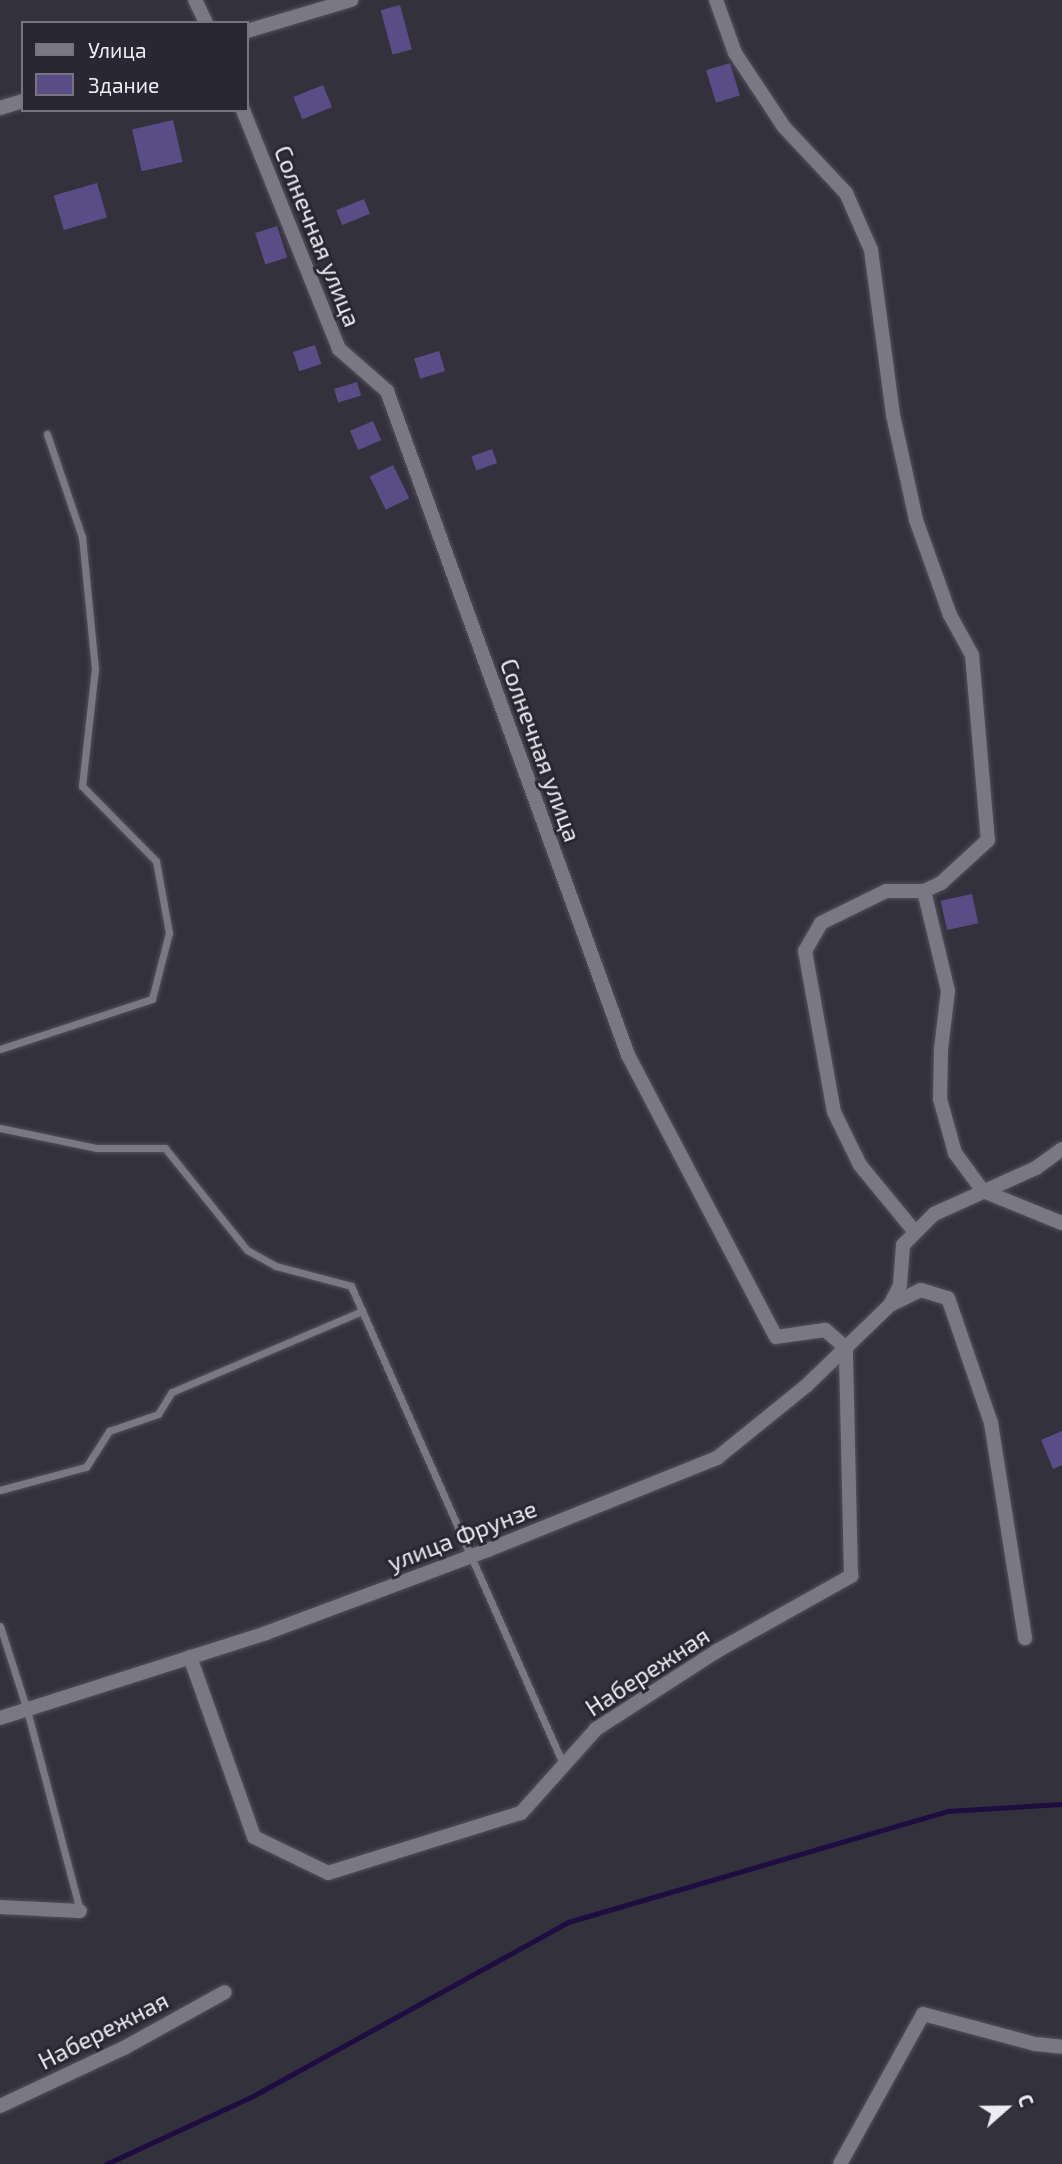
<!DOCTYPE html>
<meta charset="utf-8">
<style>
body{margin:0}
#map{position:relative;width:1062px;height:2164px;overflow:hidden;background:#33313c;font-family:"Exo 2",sans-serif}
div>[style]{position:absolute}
.stream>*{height:5px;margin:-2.5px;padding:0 2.5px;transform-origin:2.5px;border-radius:2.5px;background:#1f0d42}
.building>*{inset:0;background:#5a4d87;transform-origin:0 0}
.roads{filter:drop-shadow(0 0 2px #525059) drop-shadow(0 0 2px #525059)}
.lane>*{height:7px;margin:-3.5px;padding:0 3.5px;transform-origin:3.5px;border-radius:3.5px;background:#7a7885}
.street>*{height:14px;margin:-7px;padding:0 7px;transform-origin:7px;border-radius:7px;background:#7a7885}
span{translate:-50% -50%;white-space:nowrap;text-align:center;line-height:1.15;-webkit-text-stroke:6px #292832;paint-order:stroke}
.street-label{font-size:24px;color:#edecf3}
.legend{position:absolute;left:21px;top:21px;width:228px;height:91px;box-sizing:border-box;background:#292832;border:2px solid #77767f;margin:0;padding:9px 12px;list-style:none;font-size:21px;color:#edecf3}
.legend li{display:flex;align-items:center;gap:14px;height:35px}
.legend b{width:35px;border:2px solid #77767f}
.north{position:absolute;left:971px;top:2073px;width:70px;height:70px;-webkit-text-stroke:5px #292832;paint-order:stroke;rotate:69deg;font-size:19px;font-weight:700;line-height:28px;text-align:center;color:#edecf3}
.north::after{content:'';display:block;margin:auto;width:24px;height:32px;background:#edecf3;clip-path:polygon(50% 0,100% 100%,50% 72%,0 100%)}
</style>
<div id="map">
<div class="stream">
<i style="left:106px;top:2164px;width:162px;rotate:-24.8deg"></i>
<i style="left:253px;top:2096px;width:360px;rotate:-28.9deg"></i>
<i style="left:568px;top:1922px;width:395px;rotate:-16.3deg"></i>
<i style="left:947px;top:1811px;width:115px;rotate:-3.5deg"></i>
</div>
<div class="building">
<i style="left:400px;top:5px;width:46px;height:20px;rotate:75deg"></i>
<i style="left:730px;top:63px;width:34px;height:25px;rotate:73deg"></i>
<i style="left:323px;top:85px;width:24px;height:32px;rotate:68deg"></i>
<i style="left:173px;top:120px;width:43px;height:42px;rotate:77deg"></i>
<i style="left:97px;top:183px;width:36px;height:45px;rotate:74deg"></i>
<i style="left:364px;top:199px;width:16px;height:30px;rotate:68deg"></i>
<i style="left:277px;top:226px;width:33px;height:23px;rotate:72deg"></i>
<i style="left:315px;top:345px;width:20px;height:23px;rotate:72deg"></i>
<i style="left:439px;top:351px;width:21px;height:26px;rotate:73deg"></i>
<i style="left:357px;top:382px;width:14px;height:24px;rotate:73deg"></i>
<i style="left:373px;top:421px;width:21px;height:25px;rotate:67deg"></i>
<i style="left:492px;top:449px;width:15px;height:22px;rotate:70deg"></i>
<i style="left:393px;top:465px;width:37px;height:26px;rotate:64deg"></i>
<i style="left:972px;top:894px;width:30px;height:32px;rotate:78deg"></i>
<i style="clip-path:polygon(1062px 1431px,1062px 1465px,1053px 1469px,1041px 1440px)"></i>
</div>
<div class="roads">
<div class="lane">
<i style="left:0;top:1049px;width:160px;rotate:-18.2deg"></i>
<i style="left:152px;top:999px;width:68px;rotate:-75.6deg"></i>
<i style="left:169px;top:933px;width:73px;rotate:-100.2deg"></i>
<i style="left:156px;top:861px;width:105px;rotate:-134.6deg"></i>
<i style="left:82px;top:786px;width:118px;rotate:-83.7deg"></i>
<i style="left:95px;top:669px;width:133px;rotate:-95.6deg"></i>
<i style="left:82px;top:537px;width:109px;rotate:-108.8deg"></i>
<i style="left:0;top:1128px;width:99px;rotate:11.7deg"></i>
<i style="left:97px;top:1148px;width:68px"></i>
<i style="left:165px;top:1148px;width:131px;rotate:51.2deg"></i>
<i style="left:247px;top:1250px;width:33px;rotate:29deg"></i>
<i style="left:276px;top:1266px;width:78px;rotate:14.9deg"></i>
<i style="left:351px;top:1286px;width:525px;rotate:66.07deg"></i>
<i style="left:0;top:1490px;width:89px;rotate:-15deg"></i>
<i style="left:86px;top:1467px;width:43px;rotate:-57.4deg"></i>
<i style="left:109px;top:1431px;width:52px;rotate:-19.1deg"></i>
<i style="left:158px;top:1414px;width:26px;rotate:-58deg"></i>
<i style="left:172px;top:1392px;width:207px;rotate:-23.1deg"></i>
<i style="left:0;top:1626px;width:88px;rotate:72.2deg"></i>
<i style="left:27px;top:1710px;width:208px;rotate:75.2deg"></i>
</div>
<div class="street">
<i style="left:195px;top:0;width:25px;rotate:64deg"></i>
<i style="left:716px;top:0;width:56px;rotate:70.3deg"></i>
<i style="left:735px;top:53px;width:89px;rotate:56.5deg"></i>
<i style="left:784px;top:127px;width:91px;rotate:46.8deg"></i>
<i style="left:846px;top:193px;width:62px;rotate:66.3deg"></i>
<i style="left:871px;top:250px;width:166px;rotate:82.4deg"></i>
<i style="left:893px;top:415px;width:107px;rotate:77.6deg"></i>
<i style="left:916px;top:520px;width:101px;rotate:70.3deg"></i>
<i style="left:950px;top:615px;width:46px;rotate:61.2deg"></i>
<i style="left:972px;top:655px;width:186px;rotate:85.1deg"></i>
<i style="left:988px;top:840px;width:64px;rotate:137.5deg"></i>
<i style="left:941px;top:883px;width:19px;rotate:155deg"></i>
<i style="left:247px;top:31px;width:109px;rotate:-16.6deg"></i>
<i style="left:0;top:108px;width:24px;rotate:-17deg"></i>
<i style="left:915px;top:1232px;width:87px;rotate:-129.4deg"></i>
<i style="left:860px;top:1165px;width:59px;rotate:-116.1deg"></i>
<i style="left:834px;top:1112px;width:164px;rotate:-100.2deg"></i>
<i style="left:805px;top:951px;width:32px;rotate:-60deg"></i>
<i style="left:821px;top:923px;width:72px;rotate:-26.2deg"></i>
<i style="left:886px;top:891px;width:38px"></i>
<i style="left:924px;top:891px;width:103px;rotate:76.5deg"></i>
<i style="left:948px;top:991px;width:58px;rotate:96.9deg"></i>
<i style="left:941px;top:1049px;width:50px;rotate:91.1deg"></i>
<i style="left:940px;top:1099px;width:56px;rotate:74.5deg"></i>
<i style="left:955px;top:1153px;width:47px;rotate:53.6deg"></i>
<i style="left:983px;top:1191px;width:85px;rotate:22.1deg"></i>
<i style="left:890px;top:1305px;width:22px;rotate:-63deg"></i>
<i style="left:900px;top:1285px;width:40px;rotate:-85.7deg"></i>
<i style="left:903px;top:1245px;width:44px;rotate:-45deg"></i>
<i style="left:934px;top:1214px;width:112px;rotate:-24.3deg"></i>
<i style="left:1036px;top:1168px;width:32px;rotate:-36deg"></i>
<i style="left:190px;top:1657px;width:191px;rotate:70.4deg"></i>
<i style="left:254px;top:1837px;width:82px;rotate:25.9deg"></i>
<i style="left:328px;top:1873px;width:202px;rotate:-17.3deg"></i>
<i style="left:521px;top:1813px;width:113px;rotate:-48.2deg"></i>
<i style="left:596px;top:1729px;width:144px;rotate:-32.8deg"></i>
<i style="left:717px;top:1651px;width:154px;rotate:-29.2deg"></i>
<i style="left:851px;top:1576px;width:228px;rotate:-91.3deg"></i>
<i style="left:846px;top:1348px;width:28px;rotate:-139deg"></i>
<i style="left:825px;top:1330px;width:49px;rotate:171.9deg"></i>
<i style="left:776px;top:1337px;width:318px;rotate:-117.7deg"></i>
<i style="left:628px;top:1055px;width:706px;rotate:-109.95deg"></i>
<i style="left:387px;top:391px;width:64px;rotate:-138.8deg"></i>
<i style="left:339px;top:349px;width:258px;rotate:-111.9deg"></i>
<i style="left:0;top:1718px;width:279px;rotate:-17.7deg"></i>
<i style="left:266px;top:1633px;width:237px;rotate:-20.5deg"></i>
<i style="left:488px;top:1550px;width:247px;rotate:-21.9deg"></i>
<i style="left:717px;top:1458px;width:114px;rotate:-39deg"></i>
<i style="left:806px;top:1386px;width:117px;rotate:-44deg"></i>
<i style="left:890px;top:1305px;width:34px;rotate:-26deg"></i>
<i style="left:921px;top:1290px;width:28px;rotate:17deg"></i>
<i style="left:948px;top:1298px;width:132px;rotate:71deg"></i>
<i style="left:991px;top:1423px;width:218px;rotate:81deg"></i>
<i style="left:0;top:1907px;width:80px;rotate:2.9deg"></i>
<i style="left:0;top:2106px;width:137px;rotate:-25.1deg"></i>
<i style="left:124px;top:2048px;width:115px;rotate:-29deg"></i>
<i style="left:840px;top:2164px;width:171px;rotate:-61deg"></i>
<i style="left:923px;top:2014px;width:116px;rotate:15deg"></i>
<i style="left:1035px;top:2044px;width:27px;rotate:6deg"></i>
</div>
</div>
<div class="street-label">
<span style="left:318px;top:236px;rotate:68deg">Солнечная улица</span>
<span style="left:541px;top:750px;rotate:70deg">Солнечная улица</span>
<span style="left:462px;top:1535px;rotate:-21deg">улица Фрунзе</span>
<span style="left:647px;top:1671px;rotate:-33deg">Набережная</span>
<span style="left:103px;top:2030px;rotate:-27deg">Набережная</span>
</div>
<ul class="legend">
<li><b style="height:9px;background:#7a7885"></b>Улица</li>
<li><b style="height:19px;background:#5a4d87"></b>Здание</li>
</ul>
<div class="north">С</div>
</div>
